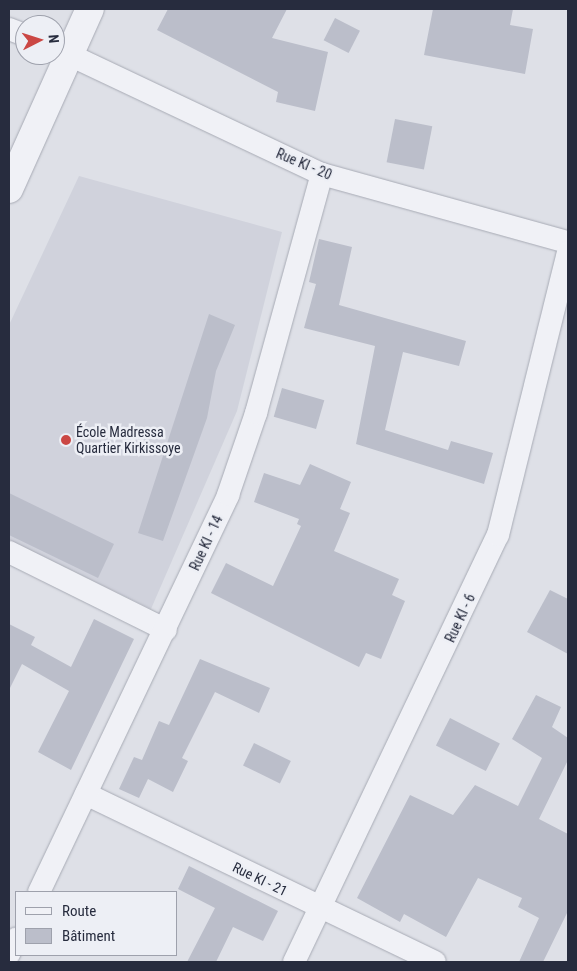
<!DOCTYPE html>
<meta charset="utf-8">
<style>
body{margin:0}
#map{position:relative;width:577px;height:971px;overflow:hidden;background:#dee0e7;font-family:"Roboto Condensed",sans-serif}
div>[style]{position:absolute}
.built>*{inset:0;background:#d0d2dc}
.building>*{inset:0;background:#bbbeca;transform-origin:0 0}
.roads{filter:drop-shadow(0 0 1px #a7aab4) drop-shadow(0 0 1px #a7aab4)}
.minor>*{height:22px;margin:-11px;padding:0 11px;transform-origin:11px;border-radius:11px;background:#f0f1f6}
.tertiary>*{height:28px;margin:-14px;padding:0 14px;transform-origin:14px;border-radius:14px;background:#f0f1f6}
.dots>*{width:14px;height:14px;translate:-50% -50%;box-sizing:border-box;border:2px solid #edeff5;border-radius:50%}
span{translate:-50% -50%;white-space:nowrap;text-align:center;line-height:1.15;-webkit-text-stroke:5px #edeff5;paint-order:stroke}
.street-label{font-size:14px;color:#272c3e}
.poi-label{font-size:14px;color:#272c3e}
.left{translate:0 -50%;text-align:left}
.frame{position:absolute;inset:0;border:10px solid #272c3e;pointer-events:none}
.legend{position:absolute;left:15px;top:891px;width:162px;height:65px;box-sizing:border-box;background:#edeff5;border:1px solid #9ea1ac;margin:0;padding:6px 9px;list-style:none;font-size:15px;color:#272c3e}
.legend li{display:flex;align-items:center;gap:10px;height:25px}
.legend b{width:25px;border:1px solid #9ea1ac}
.north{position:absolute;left:15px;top:15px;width:50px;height:50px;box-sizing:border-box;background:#edeff5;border:1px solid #9ea1ac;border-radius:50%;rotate:85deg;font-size:14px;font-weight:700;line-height:20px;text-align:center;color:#272c3e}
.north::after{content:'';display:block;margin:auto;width:18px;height:22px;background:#cb4744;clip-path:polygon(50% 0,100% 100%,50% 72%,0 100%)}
</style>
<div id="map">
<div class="built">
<i style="clip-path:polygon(79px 176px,282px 232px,237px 411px,151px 609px,9px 540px,9px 325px)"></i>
</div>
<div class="building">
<i style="clip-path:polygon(168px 9px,287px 9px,272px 38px,328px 52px,315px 111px,276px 102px,278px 92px,157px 30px)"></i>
<i style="clip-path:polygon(433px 9px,513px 9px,510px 25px,533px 29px,525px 74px,424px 55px)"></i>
<i style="left:335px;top:18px;width:28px;height:25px;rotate:27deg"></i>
<i style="left:395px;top:119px;width:38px;height:44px;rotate:11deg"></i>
<i style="clip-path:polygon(319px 239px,352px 247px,339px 305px,466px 341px,459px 366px,403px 352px,385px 430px,448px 450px,451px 441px,493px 453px,484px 484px,356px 444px,375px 346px,304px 328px,316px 284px,309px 282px)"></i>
<i style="clip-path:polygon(209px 314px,235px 325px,216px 371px,207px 418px,163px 541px,138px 533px)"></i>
<i style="left:282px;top:388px;width:44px;height:30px;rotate:16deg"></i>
<i style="clip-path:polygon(310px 464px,351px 482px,340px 509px,350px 513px,334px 551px,399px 579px,392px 595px,405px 601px,381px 659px,366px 653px,359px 667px,211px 593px,226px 563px,273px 586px,301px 526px,297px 524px,299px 519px,254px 502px,264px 473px,300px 485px)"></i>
<i style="clip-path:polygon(9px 493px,114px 544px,98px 578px,9px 535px)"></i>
<i style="clip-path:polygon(550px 590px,568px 599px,568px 654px,527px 632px)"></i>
<i style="clip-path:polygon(94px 619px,134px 639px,71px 770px,38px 752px,69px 691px,22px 664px,9px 690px,9px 624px,35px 637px,31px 645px,71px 667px)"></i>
<i style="clip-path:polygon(200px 659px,270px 688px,259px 713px,215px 692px,182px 758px,188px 761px,173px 792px,148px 779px,139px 798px,119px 789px,134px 757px,142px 760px,159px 721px,169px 725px)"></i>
<i style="clip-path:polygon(536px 695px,561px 707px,552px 727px,568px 738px,568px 760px,539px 819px,568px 834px,568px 911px,543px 962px,519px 962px,539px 918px,518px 907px,522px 898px,478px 878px,446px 937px,404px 914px,400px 922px,357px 898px,410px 795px,453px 815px,475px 785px,518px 806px,542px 758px,512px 739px)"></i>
<i style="left:450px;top:718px;width:56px;height:31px;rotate:27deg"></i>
<i style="left:254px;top:743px;width:41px;height:25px;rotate:26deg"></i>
<i style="clip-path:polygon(189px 866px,278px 911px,263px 941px,233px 927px,216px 962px,187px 962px,215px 908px,178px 889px)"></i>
</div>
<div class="roads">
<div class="minor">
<i style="left:9px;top:29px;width:17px;rotate:21deg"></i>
<i style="left:55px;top:48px;width:295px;rotate:25.3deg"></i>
<i style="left:322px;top:174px;width:255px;rotate:15.5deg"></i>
<i style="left:9px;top:552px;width:175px;rotate:26.4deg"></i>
<i style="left:86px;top:794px;width:387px;rotate:25.7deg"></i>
<i style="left:39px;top:892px;width:440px;rotate:-64.5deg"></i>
<i style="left:228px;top:495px;width:87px;rotate:-71.1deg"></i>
<i style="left:256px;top:413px;width:248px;rotate:-74.6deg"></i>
<i style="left:9px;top:954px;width:17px;rotate:-65deg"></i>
<i style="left:294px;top:962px;width:473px;rotate:-64.5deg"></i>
<i style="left:498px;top:535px;width:291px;rotate:-76.1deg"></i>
</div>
<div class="tertiary">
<i style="left:9px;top:189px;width:197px;rotate:-65.8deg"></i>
</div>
</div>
<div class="dots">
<i style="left:66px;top:440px;background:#cb4744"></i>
</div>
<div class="street-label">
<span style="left:304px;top:164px;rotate:23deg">Rue KI - 20</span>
<span style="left:206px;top:543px;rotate:-65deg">Rue KI - 14</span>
<span style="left:460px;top:618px;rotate:-65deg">Rue KI - 6</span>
<span style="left:260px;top:879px;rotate:26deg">Rue KI - 21</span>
</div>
<div class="poi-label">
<span class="left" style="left:76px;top:440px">École Madressa<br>Quartier Kirkissoye</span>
</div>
<div class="frame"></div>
<ul class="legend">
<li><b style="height:6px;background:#f0f1f6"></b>Route</li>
<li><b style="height:14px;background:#bbbeca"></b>Bâtiment</li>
</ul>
<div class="north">N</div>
</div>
